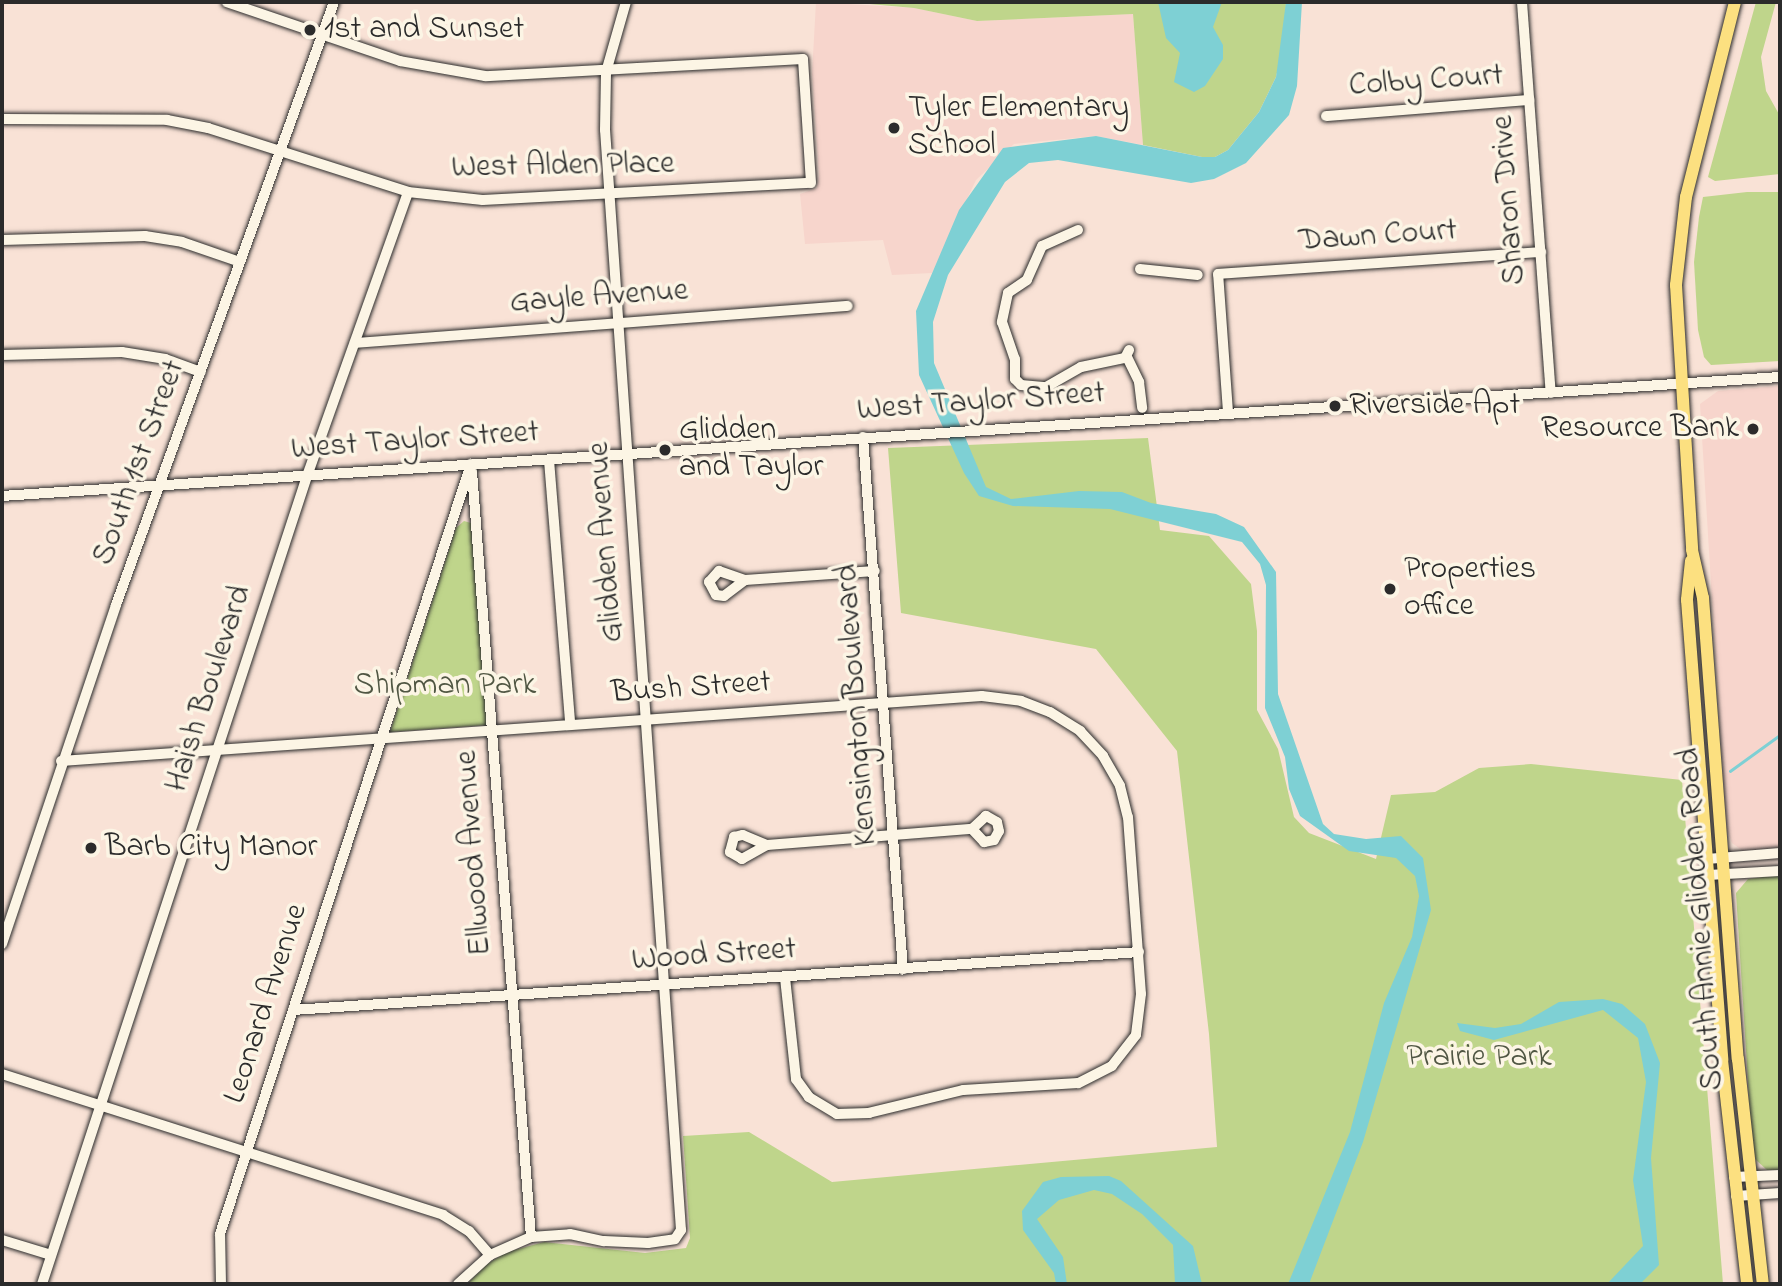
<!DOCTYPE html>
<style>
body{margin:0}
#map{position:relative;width:1782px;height:1286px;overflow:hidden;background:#f9e2d6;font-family:"Indie Flower",sans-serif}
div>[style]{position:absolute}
.built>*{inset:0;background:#f7d5cc}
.green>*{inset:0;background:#bfd58b}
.water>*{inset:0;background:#7ed0d4}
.stream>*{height:2.5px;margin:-1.25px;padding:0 1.25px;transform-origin:1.25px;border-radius:1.25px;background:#7ed0d4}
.roads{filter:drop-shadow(0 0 2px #2b2b2b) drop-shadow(0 0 2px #2b2b2b)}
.minor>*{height:10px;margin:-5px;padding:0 5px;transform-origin:5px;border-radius:5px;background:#fcf5e5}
.major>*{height:12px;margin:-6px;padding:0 6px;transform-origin:6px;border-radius:6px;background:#fce080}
.dots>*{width:19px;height:19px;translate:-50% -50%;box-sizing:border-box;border:4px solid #fcf5e5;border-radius:50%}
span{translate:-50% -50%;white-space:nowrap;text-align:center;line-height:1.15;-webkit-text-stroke:7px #fcf5e5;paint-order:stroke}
.poi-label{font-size:32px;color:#2b2b2b}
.left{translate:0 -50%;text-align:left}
.right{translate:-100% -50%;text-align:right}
.street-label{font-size:32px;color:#2b2b2b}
.park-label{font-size:32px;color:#505643}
.frame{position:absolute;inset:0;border:4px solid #2b2b2b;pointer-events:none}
</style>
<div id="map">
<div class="built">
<i style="clip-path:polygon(816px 2px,914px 8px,977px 21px,1133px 14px,1143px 145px,1096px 136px,1014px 144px,976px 180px,932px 273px,892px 275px,883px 240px,805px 244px,800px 194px,817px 188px,819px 175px,812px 74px)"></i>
<i style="clip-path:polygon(1778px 386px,1780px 849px,1743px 851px,1732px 843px,1726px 828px,1700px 404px,1718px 391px)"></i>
</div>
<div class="green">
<i style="clip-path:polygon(847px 2px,1286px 2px,1285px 37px,1276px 77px,1259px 112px,1228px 150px,1215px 157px,1202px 157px,1143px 145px,1133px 14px,977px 21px,914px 8px)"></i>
<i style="clip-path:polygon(1756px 2px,1776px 2px,1761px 57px,1766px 91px,1780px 116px,1780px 174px,1715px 181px,1708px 177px)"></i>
<i style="clip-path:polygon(1747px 192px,1780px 192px,1780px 361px,1711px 365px,1704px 357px,1698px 330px,1694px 262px,1699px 217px,1703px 197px)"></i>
<i style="clip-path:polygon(1148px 438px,1160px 530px,1209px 536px,1251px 584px,1257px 631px,1257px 710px,1278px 749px,1294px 817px,1309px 833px,1376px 859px,1391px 795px,1435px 792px,1479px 768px,1531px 764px,1682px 780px,1723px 1284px,467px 1284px,487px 1264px,507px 1252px,544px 1242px,645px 1253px,686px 1248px,690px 1238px,683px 1136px,749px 1132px,832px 1182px,1217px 1147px,1209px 1034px,1177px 751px,1096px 649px,901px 613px,888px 448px)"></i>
<i style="clip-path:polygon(464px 521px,471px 523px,487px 725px,390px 732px,456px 528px)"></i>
<i style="clip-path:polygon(1780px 875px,1780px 1170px,1767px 1170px,1756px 1160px,1752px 1145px,1736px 893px,1748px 879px)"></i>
</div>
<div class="water">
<i style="clip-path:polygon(1158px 2px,1222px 2px,1213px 27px,1223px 45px,1223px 59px,1205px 86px,1194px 92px,1174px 82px,1180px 53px,1166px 38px)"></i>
<i style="clip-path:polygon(1286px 2px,1302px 2px,1297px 86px,1289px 115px,1246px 163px,1214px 179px,1191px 183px,1058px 160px,1029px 163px,1005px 182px,948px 275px,933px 322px,934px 363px,986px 487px,1011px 499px,1079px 491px,1122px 492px,1151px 503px,1216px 514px,1244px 527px,1276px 572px,1278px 694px,1323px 824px,1334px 834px,1366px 839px,1401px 836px,1423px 858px,1431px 910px,1363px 1142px,1309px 1284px,1288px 1284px,1350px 1132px,1384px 1003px,1412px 937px,1419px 896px,1415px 876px,1396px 858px,1349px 851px,1300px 816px,1289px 789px,1285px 757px,1265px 708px,1266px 585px,1260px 564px,1242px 542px,1110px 509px,1013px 506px,979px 496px,964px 473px,919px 375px,916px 311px,959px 210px,1003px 148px,1096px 136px,1202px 157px,1215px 157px,1228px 150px,1259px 112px,1276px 77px)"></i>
<i style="clip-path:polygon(1603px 999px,1622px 1004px,1645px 1024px,1660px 1063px,1651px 1158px,1659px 1265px,1640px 1284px,1607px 1284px,1643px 1246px,1633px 1180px,1646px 1082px,1638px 1038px,1603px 1010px,1494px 1040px,1460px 1031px,1457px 1023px,1495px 1028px,1521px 1024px,1559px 1002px)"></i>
<i style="clip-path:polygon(1109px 1176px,1121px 1181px,1193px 1246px,1202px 1284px,1175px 1284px,1173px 1245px,1142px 1214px,1112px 1194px,1094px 1190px,1059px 1200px,1037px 1219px,1063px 1257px,1067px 1284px,1056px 1284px,1054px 1273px,1023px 1230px,1022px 1211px,1043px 1182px,1061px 1177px)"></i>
</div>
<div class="stream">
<i style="left:1730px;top:771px;width:62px;rotate:-35.8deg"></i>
</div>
<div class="roads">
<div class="minor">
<i style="left:1522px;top:2px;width:392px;rotate:85.8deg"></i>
<i style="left:1326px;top:116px;width:204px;rotate:-4.5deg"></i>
<i style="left:2px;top:119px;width:165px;rotate:0.3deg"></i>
<i style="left:167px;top:120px;width:42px;rotate:11deg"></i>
<i style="left:208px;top:128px;width:210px;rotate:17.7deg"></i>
<i style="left:408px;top:192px;width:75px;rotate:6.1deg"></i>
<i style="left:483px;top:200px;width:328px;rotate:-3deg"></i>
<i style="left:811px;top:183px;width:124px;rotate:-93.7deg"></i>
<i style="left:803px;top:59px;width:318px;rotate:176.9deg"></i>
<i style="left:485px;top:76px;width:86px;rotate:-170deg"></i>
<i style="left:400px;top:61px;width:183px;rotate:-161.2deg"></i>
<i style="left:1078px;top:230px;width:39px;rotate:156deg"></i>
<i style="left:1042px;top:246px;width:37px;rotate:114deg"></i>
<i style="left:1027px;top:280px;width:23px;rotate:146deg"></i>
<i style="left:1008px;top:293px;width:30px;rotate:102deg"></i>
<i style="left:1002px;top:322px;width:39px;rotate:71deg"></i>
<i style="left:1015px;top:359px;width:20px;rotate:90deg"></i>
<i style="left:1015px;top:379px;width:8px;rotate:45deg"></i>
<i style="left:1021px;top:385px;width:25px;rotate:5deg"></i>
<i style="left:1046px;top:387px;width:40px;rotate:-29.7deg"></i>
<i style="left:1081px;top:367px;width:45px;rotate:-11.6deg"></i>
<i style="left:1125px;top:358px;width:9px;rotate:-63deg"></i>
<i style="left:2px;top:240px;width:143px;rotate:-1.6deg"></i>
<i style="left:145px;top:236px;width:37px;rotate:9deg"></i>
<i style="left:182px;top:242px;width:61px;rotate:19deg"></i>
<i style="left:1140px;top:269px;width:58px;rotate:5.9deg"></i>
<i style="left:355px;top:343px;width:494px;rotate:-4.3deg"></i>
<i style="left:2px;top:355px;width:120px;rotate:-1.4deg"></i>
<i style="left:122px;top:352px;width:44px;rotate:9.2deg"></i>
<i style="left:165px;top:359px;width:38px;rotate:20deg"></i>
<i style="left:1127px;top:357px;width:28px;rotate:64deg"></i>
<i style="left:1139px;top:382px;width:26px;rotate:83deg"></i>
<i style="left:1228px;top:412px;width:138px;rotate:-94.1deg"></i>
<i style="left:1218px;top:274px;width:324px;rotate:-3.9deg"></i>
<i style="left:863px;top:437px;width:534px;rotate:85.71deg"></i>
<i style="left:549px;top:460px;width:264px;rotate:85.4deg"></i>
<i style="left:472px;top:472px;width:767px;rotate:85.59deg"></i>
<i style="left:2px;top:496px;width:1782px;rotate:-3.83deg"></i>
<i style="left:745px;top:580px;width:26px;rotate:143deg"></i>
<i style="left:724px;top:596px;width:8px;rotate:-173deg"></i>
<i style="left:716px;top:595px;width:15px;rotate:-118deg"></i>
<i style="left:709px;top:582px;width:15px;rotate:-48deg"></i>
<i style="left:719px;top:571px;width:28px;rotate:19deg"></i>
<i style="left:745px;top:580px;width:130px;rotate:-4deg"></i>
<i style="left:61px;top:761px;width:923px;rotate:-4.04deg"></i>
<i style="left:982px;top:696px;width:39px;rotate:7deg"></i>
<i style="left:1021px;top:701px;width:31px;rotate:21deg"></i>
<i style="left:1050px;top:712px;width:36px;rotate:32deg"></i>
<i style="left:1080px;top:731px;width:34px;rotate:47deg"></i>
<i style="left:1103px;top:756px;width:34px;rotate:60deg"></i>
<i style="left:1120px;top:786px;width:32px;rotate:76deg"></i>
<i style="left:1128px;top:817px;width:177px;rotate:85.8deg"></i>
<i style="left:1141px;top:994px;width:41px;rotate:97deg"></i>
<i style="left:1136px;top:1035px;width:39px;rotate:128deg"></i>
<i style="left:1112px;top:1066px;width:38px;rotate:153deg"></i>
<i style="left:1078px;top:1083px;width:115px;rotate:176.5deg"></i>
<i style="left:963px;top:1090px;width:97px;rotate:166.3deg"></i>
<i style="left:869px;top:1113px;width:32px;rotate:178deg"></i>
<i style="left:837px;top:1114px;width:33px;rotate:-149deg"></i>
<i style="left:809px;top:1097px;width:22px;rotate:-126deg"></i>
<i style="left:796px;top:1079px;width:102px;rotate:-96.2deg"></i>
<i style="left:767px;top:845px;width:29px;rotate:151deg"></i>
<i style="left:742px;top:859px;width:14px;rotate:-150deg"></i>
<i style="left:730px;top:852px;width:16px;rotate:-75deg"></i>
<i style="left:734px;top:837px;width:9px;rotate:-13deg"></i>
<i style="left:743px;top:835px;width:26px;rotate:23deg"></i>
<i style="left:767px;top:845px;width:206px;rotate:-4.5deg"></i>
<i style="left:972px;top:829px;width:18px;rotate:47deg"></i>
<i style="left:984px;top:842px;width:10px;rotate:-11deg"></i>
<i style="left:994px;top:840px;width:10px;rotate:-61deg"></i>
<i style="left:999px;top:831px;width:9px;rotate:-103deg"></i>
<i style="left:997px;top:822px;width:13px;rotate:-151deg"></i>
<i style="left:986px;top:816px;width:19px;rotate:137deg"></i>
<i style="left:1707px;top:859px;width:73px;rotate:-4.7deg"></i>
<i style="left:1708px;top:875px;width:72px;rotate:-3.2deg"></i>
<i style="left:2px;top:944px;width:358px;rotate:-71.4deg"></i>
<i style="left:116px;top:605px;width:641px;rotate:-70.12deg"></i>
<i style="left:293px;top:1010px;width:848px;rotate:-3.92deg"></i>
<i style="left:2px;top:1074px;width:463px;rotate:17.7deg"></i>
<i style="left:443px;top:1215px;width:31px;rotate:32deg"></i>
<i style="left:469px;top:1231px;width:32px;rotate:49deg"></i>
<i style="left:1734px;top:1177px;width:46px;rotate:-2.5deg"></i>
<i style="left:1736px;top:1196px;width:44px;rotate:-3.9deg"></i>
<i style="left:2px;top:1240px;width:51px;rotate:17deg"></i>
<i style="left:42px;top:1284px;width:850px;rotate:-71.84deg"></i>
<i style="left:307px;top:476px;width:301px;rotate:-70.4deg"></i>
<i style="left:221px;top:1284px;width:50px;rotate:-91.1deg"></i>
<i style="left:220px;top:1234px;width:810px;rotate:-71.95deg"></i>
<i style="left:458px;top:1284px;width:43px;rotate:-42.2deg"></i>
<i style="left:490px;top:1255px;width:45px;rotate:-23.7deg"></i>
<i style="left:531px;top:1237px;width:39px;rotate:-4deg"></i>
<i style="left:570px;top:1234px;width:35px;rotate:12deg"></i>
<i style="left:604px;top:1241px;width:44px;rotate:2.6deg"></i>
<i style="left:648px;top:1243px;width:27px;rotate:-8deg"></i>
<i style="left:675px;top:1239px;width:11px;rotate:-56deg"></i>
<i style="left:681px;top:1230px;width:1103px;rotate:-93.95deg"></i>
<i style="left:605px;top:130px;width:58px;rotate:-89deg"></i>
<i style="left:606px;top:72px;width:73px;rotate:-74.1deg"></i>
</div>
<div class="major">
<i style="left:1735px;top:2px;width:201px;rotate:104.1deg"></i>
<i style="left:1686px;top:197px;width:89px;rotate:96.5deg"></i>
<i style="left:1676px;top:285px;width:265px;rotate:86.5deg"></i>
<i style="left:1692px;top:550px;width:49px;rotate:77.1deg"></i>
<i style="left:1703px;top:598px;width:462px;rotate:85.7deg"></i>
<i style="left:1738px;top:1059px;width:226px;rotate:83.7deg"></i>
<i style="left:1691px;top:561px;width:39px;rotate:96deg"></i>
<i style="left:1687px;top:600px;width:461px;rotate:85.6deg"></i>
<i style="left:1722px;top:1060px;width:225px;rotate:83.6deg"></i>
</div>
</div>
<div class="dots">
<i style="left:310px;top:30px;background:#2b2b2b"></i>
<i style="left:894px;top:128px;background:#2b2b2b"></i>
<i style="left:1335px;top:406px;background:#2b2b2b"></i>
<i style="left:1753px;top:429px;background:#2b2b2b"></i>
<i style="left:665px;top:450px;background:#2b2b2b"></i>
<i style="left:1390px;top:589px;background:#2b2b2b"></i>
<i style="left:91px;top:848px;background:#2b2b2b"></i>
</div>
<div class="poi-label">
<span class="left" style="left:324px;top:30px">1st and Sunset</span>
<span class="left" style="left:908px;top:128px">Tyler Elementary<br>School</span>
<span class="left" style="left:1349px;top:406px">Riverside Apt</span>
<span class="right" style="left:1739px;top:429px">Resource Bank</span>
<span class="left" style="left:679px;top:450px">Glidden<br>and Taylor</span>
<span class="left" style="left:1404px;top:589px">Properties<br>office</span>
<span class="left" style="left:105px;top:848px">Barb City Manor</span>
</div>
<div class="street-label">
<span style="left:1426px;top:82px;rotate:-4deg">Colby Court</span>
<span style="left:563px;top:167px;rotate:-1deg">West Alden Place</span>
<span style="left:1510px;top:200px;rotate:-94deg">Sharon Drive</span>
<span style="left:1378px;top:237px;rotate:-4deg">Dawn Court</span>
<span style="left:599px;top:298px;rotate:-4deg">Gayle Avenue</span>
<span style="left:981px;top:403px;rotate:-4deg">West Taylor Street</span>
<span style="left:415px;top:442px;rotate:-4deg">West Taylor Street</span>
<span style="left:140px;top:463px;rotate:-70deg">South 1st Street</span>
<span style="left:607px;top:542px;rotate:-94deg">Glidden Avenue</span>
<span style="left:210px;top:689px;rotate:-72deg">Haish Boulevard</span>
<span style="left:691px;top:689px;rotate:-4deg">Bush Street</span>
<span style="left:858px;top:705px;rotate:-94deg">Kensington Boulevard</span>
<span style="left:475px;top:853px;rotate:-94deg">Ellwood Avenue</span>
<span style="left:1702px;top:919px;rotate:-94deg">South Annie Glidden Road</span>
<span style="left:714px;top:956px;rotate:-4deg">Wood Street</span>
<span style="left:267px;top:1004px;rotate:-72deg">Leonard Avenue</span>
</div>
<div class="park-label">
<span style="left:445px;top:686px">Shipman Park</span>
<span style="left:1479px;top:1058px">Prairie Park</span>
</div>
<div class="frame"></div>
</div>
